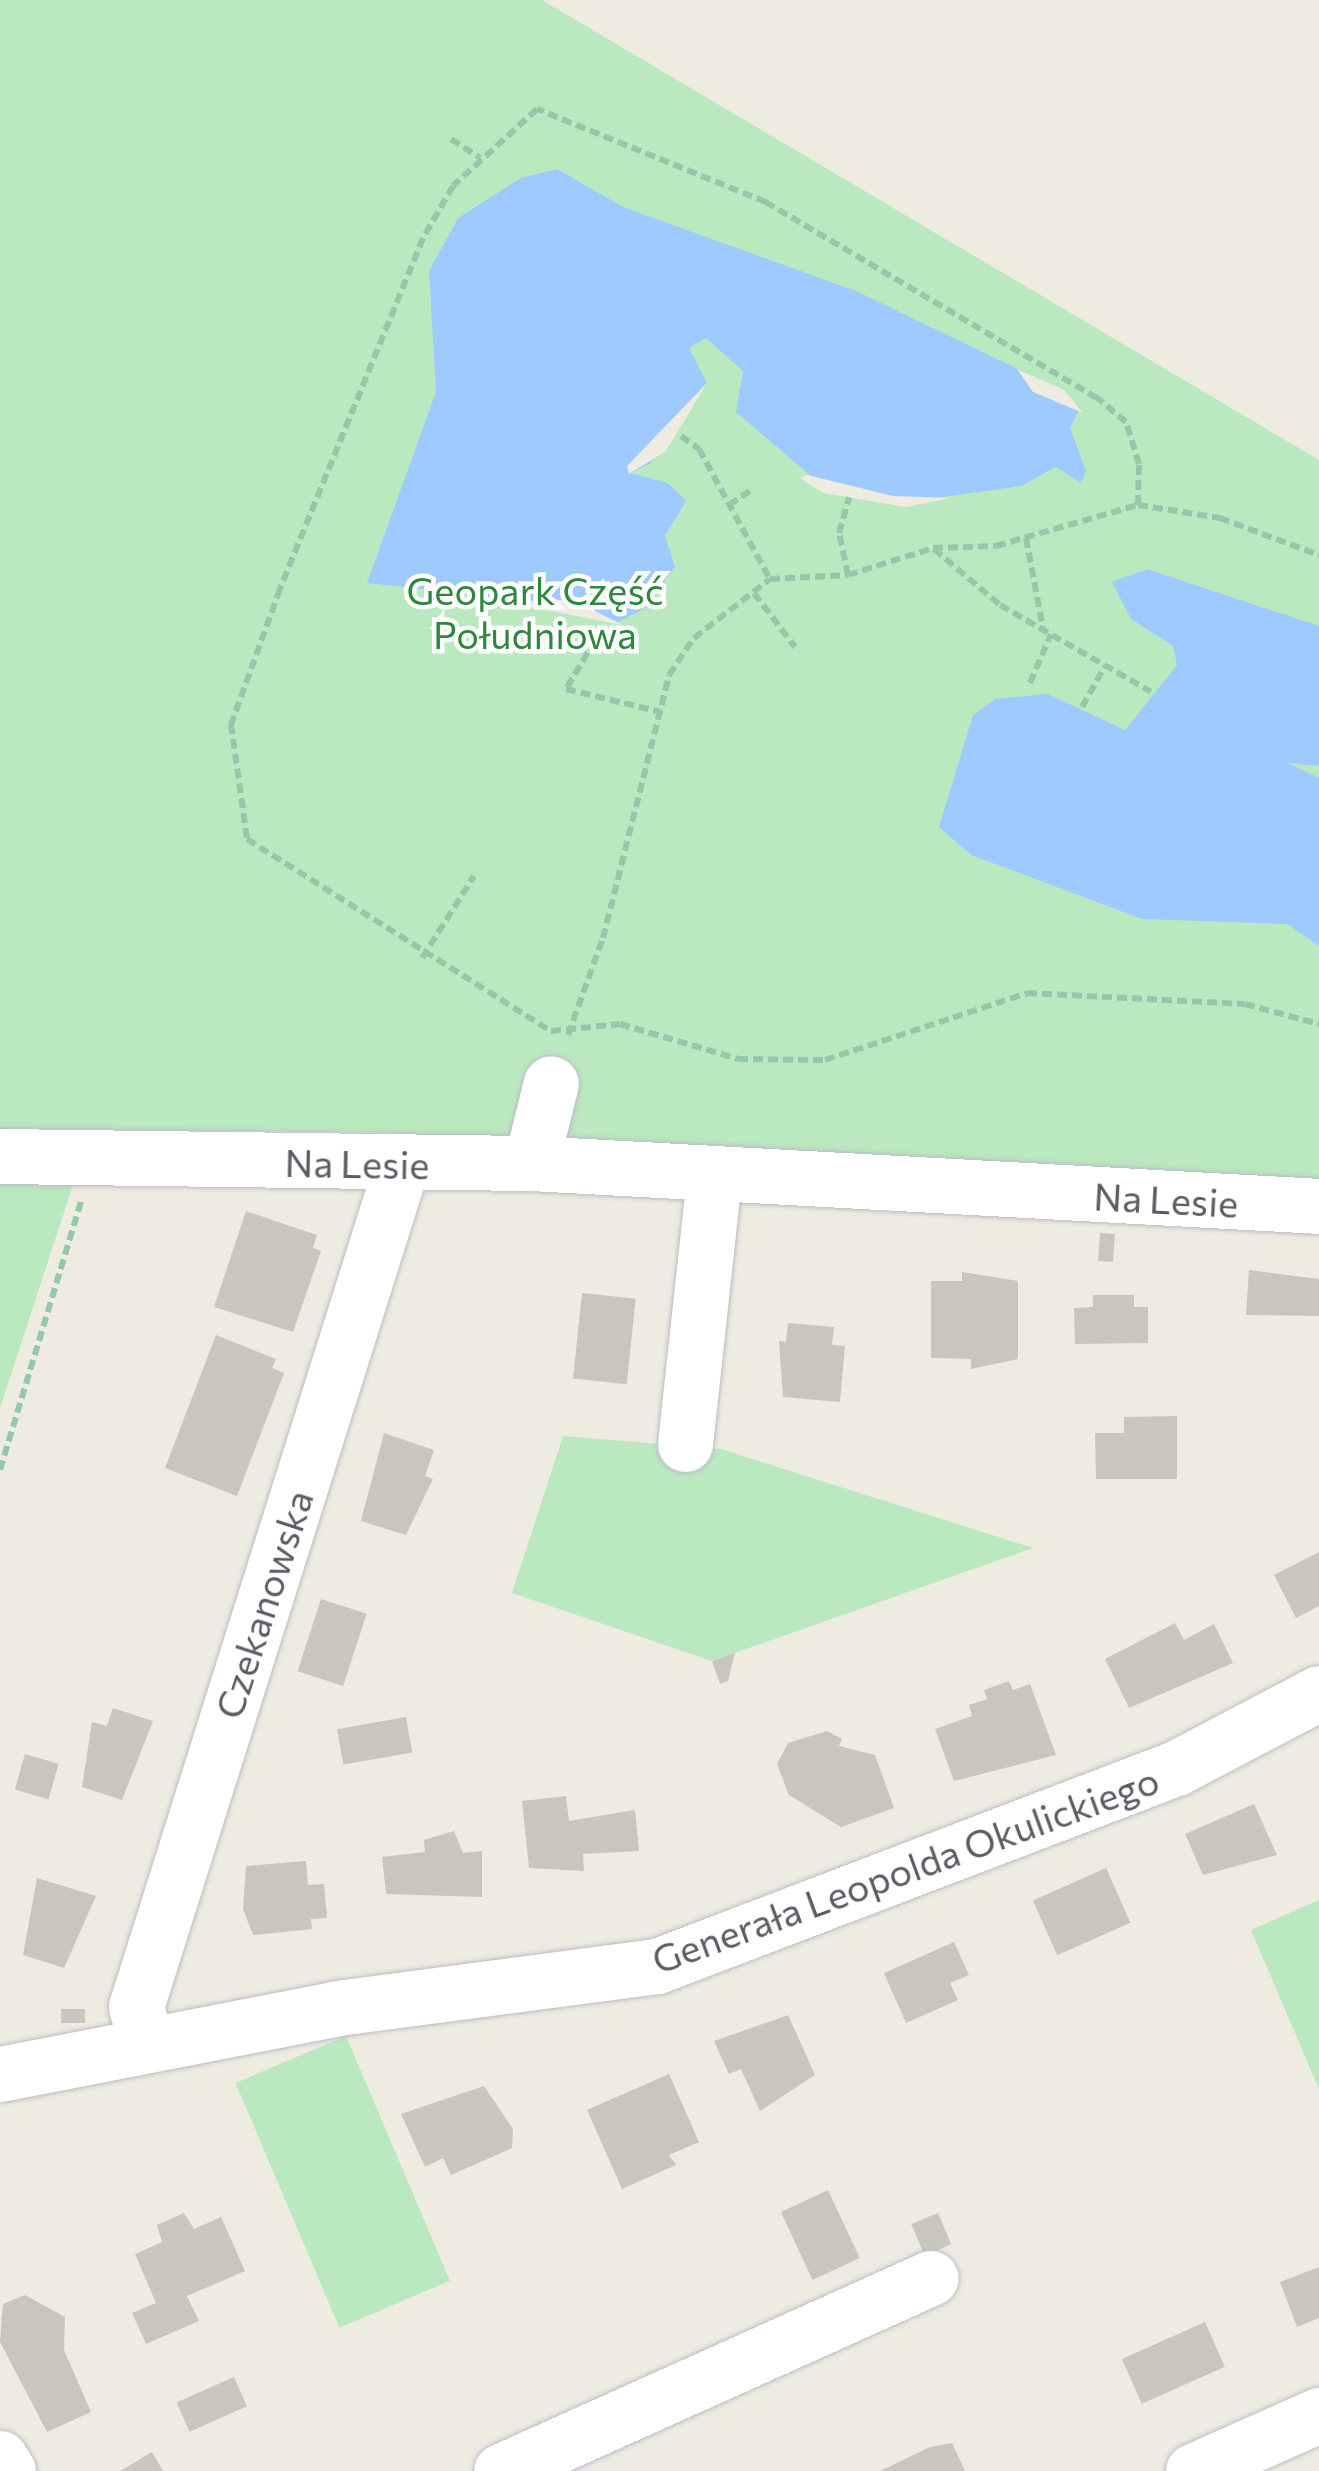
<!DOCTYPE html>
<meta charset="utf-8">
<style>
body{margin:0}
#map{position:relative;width:1319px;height:2471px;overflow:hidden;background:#eeece0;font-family:Commissioner,sans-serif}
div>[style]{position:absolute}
.green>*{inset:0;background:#bae8bf;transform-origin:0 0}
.water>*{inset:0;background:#9fcaff}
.pier>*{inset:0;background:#eeece0}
.building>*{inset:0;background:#c9c6be;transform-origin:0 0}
.path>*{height:6px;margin-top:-3px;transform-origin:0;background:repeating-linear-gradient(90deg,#93c9a9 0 10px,transparent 0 15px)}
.roads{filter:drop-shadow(0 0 2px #bbbdc4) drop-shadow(0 0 2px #bbbdc4)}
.minor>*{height:55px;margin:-27.5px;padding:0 27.5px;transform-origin:27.5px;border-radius:27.5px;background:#fff}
span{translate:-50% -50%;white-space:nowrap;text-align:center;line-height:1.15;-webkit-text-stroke:9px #fff;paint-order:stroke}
.park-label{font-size:38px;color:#2d873c}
.street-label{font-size:38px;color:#595c63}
</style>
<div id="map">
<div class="green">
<i style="clip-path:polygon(0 0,542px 0,1319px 460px,1319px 1196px,374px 1132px,0 1130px)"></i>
<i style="clip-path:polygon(0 1183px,73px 1185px,0 1408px)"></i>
<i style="clip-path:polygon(563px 1436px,721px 1449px,1033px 1548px,712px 1661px,512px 1593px)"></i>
<i style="clip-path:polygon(1319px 1900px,1319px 2089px,1251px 1930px)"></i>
<i style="left:346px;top:2036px;width:266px;height:120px;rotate:67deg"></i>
</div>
<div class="water">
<i style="clip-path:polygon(557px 169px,623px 207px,856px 291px,1049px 384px,1080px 408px,1070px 428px,1086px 471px,1081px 483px,1056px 467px,1021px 486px,907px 502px,825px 488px,736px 412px,743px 371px,706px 338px,689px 348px,707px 383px,651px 463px,631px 473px,668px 483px,686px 501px,665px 536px,675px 567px,642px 610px,618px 622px,567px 605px,367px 583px,436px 392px,429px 271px,458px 218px,521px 178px)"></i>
<i style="clip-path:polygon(1147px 569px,1319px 626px,1319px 766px,1288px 763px,1319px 778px,1319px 946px,1287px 924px,1142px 919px,971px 855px,939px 827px,973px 715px,995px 699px,1048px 694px,1125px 730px,1177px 665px,1173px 646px,1131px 619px,1112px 582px)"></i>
</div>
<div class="pier">
<i style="clip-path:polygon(1017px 369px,1064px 390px,1083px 413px,1033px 392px)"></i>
<i style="clip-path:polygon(707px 383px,666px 451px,629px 474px,627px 466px)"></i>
<i style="clip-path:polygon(807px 475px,893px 496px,951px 498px,906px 507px,823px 493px,800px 478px)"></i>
<i style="clip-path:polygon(548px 598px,579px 603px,623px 625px,514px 604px)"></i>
</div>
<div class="building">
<i style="clip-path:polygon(246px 1211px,317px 1235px,313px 1248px,321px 1251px,293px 1332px,214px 1307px)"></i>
<i style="left:1100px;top:1233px;width:15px;height:28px;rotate:4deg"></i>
<i style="clip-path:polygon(1249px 1270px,1319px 1279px,1319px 1316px,1246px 1315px)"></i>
<i style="clip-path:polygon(962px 1272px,1018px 1281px,1018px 1359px,971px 1369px,971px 1359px,931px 1358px,931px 1281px,962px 1281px)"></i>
<i style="left:582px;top:1293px;width:54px;height:86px;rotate:6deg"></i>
<i style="clip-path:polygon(1093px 1295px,1134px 1295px,1134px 1307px,1148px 1307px,1148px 1343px,1075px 1344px,1074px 1308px,1093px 1307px)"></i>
<i style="clip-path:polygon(788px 1323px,834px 1327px,832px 1345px,845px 1346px,840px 1402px,783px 1397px,779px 1341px,786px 1342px)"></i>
<i style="clip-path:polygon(216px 1335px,276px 1359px,272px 1368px,284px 1373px,237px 1496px,165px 1468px)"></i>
<i style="clip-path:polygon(1177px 1416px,1177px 1479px,1096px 1479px,1095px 1433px,1124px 1433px,1124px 1417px)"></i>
<i style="clip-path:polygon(384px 1433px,434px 1450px,425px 1476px,433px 1479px,406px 1535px,361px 1521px)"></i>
<i style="clip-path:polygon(1319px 1552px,1319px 1606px,1296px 1618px,1274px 1575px)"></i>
<i style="left:321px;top:1599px;width:48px;height:76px;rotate:18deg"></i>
<i style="clip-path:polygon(1175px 1623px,1184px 1640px,1214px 1624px,1233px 1663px,1129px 1708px,1105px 1659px)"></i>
<i style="clip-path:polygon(735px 1653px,728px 1681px,720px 1684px,712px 1661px)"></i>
<i style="clip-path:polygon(1009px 1681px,1013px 1690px,1030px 1684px,1056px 1755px,954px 1781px,935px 1729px,972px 1716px,969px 1705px,987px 1699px,984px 1690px)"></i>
<i style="clip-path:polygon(113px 1708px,153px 1721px,122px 1800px,82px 1787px,92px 1722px,107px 1726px)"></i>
<i style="left:406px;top:1717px;width:36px;height:70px;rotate:80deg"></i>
<i style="clip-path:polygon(827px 1731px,842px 1739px,839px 1746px,875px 1755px,894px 1808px,841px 1827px,789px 1795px,777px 1764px,788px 1743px)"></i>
<i style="left:25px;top:1754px;width:35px;height:37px;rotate:16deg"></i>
<i style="clip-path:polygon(566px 1796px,569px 1821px,635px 1810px,639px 1851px,583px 1854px,584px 1871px,529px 1868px,522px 1801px)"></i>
<i style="clip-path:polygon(1254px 1804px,1277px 1855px,1203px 1875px,1185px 1834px)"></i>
<i style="clip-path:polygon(454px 1831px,463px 1853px,482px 1851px,482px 1897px,386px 1894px,382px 1857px,425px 1852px,424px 1840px)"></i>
<i style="clip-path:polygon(306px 1861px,308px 1885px,324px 1884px,327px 1918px,311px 1919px,312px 1929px,253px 1935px,243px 1909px,246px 1866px)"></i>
<i style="left:1106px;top:1868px;width:60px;height:80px;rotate:66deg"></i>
<i style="clip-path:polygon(37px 1878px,96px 1896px,64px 1968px,23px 1955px)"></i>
<i style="clip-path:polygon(954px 1942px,969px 1975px,950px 1983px,958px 2000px,906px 2023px,884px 1973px)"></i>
<i style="left:85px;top:2009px;width:14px;height:24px;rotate:90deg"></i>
<i style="clip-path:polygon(788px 2015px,815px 2075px,760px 2111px,741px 2069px,729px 2074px,714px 2041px)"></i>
<i style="clip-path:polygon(669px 2074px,699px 2142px,669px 2155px,676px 2165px,622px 2189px,587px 2110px)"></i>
<i style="clip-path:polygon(484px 2086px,513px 2129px,512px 2148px,451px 2175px,443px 2158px,425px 2167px,401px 2114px)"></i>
<i style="left:828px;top:2190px;width:75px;height:52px;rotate:65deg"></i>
<i style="clip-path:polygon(184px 2213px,194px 2229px,221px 2217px,245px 2271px,187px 2296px,199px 2321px,146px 2344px,132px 2313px,156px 2303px,135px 2254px,162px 2242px,157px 2225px)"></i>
<i style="left:938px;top:2213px;width:34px;height:29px;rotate:67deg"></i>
<i style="clip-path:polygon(1319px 2267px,1319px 2318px,1297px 2327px,1280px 2282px)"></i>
<i style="clip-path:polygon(25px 2295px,65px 2317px,64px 2350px,91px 2412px,47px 2432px,0 2342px,3px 2304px)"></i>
<i style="left:1205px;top:2322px;width:49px;height:91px;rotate:66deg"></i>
<i style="left:234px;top:2377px;width:32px;height:63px;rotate:66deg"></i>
<i style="clip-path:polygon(952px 2443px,965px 2471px,880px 2471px,930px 2447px)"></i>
<i style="clip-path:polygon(152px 2452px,163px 2471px,120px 2471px)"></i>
</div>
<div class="path">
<i style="left:451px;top:139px;width:35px;rotate:33deg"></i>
<i style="left:681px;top:436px;width:22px;rotate:36deg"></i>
<i style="left:699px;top:449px;width:148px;rotate:61.4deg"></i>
<i style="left:729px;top:505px;width:30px;rotate:-34deg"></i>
<i style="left:1138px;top:505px;width:41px;rotate:-88.6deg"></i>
<i style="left:1139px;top:464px;width:44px;rotate:-107.2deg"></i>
<i style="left:1126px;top:422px;width:38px;rotate:-140deg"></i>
<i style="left:1097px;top:398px;width:385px;rotate:-149.4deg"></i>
<i style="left:766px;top:202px;width:247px;rotate:-157.9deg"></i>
<i style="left:537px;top:109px;width:114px;rotate:137.5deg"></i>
<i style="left:453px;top:186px;width:60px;rotate:120deg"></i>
<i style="left:423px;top:238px;width:379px;rotate:112.2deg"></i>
<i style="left:280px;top:589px;width:144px;rotate:109.9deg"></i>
<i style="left:231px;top:724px;width:116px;rotate:82.1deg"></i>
<i style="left:247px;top:839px;width:360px;rotate:32.3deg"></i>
<i style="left:551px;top:1031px;width:69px;rotate:-5.8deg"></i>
<i style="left:620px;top:1024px;width:123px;rotate:16.5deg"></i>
<i style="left:738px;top:1059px;width:87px;rotate:0.7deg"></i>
<i style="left:825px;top:1060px;width:213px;rotate:-18.3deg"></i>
<i style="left:1027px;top:993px;width:218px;rotate:2.9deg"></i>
<i style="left:1245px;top:1004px;width:77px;rotate:15.1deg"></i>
<i style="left:1026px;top:538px;width:93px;rotate:79.4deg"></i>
<i style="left:934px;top:549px;width:87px;rotate:40.3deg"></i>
<i style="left:1000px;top:605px;width:174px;rotate:29.9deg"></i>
<i style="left:848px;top:575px;width:43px;rotate:-102.1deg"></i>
<i style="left:839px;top:533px;width:37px;rotate:-74deg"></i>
<i style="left:754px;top:593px;width:68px;rotate:52.8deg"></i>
<i style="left:603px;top:627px;width:72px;rotate:120.8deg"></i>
<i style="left:566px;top:689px;width:97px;rotate:13.7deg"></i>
<i style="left:1030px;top:683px;width:53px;rotate:-66.8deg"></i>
<i style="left:1082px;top:707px;width:47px;rotate:-60.7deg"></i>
<i style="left:422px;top:958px;width:97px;rotate:-57.6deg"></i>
<i style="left:568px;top:1035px;width:103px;rotate:-70.2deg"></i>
<i style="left:603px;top:938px;width:271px;rotate:-75.9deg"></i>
<i style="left:669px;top:675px;width:45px;rotate:-56deg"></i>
<i style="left:694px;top:638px;width:96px;rotate:-37.8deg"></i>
<i style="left:770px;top:579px;width:78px;rotate:-2.9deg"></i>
<i style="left:848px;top:575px;width:89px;rotate:-17.6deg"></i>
<i style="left:933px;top:548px;width:63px;rotate:-1.8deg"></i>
<i style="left:996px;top:546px;width:148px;rotate:-16.1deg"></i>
<i style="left:1138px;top:505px;width:83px;rotate:9deg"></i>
<i style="left:1220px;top:518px;width:106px;rotate:20.5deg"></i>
<i style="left:0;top:1470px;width:280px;rotate:-73.2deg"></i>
</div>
<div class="roads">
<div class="minor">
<i style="left:0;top:1156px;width:531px;rotate:0.76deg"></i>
<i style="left:531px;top:1163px;width:789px;rotate:3.12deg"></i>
<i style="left:531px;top:1163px;width:82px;rotate:-76deg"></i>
<i style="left:685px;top:1444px;width:270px;rotate:-83.8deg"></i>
<i style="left:147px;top:2045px;width:40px;rotate:-106deg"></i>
<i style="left:136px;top:2007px;width:884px;rotate:-72.49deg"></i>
<i style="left:0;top:2074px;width:344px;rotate:-11deg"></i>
<i style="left:338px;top:2008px;width:322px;rotate:-7.5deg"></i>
<i style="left:657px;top:1966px;width:555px;rotate:-20.88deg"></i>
<i style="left:1176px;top:1768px;width:161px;rotate:-27.7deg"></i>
<i style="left:0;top:2458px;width:15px;rotate:58deg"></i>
<i style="left:501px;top:2471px;width:471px;rotate:-24.2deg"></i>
<i style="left:1193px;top:2471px;width:138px;rotate:-24deg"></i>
</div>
</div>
<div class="park-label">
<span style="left:535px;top:612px">Geopark Część<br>Południowa</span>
</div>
<div class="street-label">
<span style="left:357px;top:1163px;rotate:1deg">Na Lesie</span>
<span style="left:1166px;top:1199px;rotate:3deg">Na Lesie</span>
<span style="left:263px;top:1604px;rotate:-72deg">Czekanowska</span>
<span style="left:905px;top:1869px;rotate:-20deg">Generała Leopolda Okulickiego</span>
</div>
</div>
